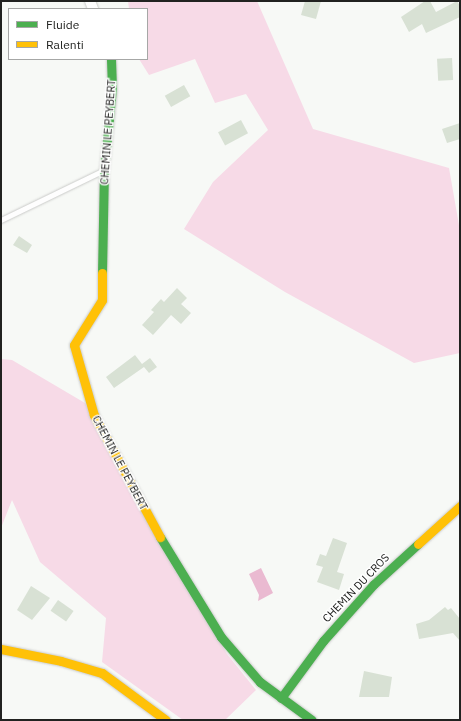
<!DOCTYPE html>
<style>
body{margin:0}
#map{position:relative;width:461px;height:721px;overflow:hidden;background:#f7f9f6;font-family:"IBM Plex Sans",sans-serif}
div>[style]{position:absolute}
.green>*{inset:0;background:#f7dae7}
.water>*{inset:0;background:#eabad1}
.building>*{inset:0;background:#d8e1d4;transform-origin:0 0}
.roads{filter:drop-shadow(0 0 1px #cacbc9) drop-shadow(0 0 1px #cacbc9)}
.lane>*{height:5px;margin:-2.5px;padding:0 2.5px;transform-origin:2.5px;border-radius:2.5px;background:#fefefe}
.street>*{height:10px;margin:-5px;padding:0 5px;transform-origin:5px;border-radius:5px;background:#fefefe}
.fast>*{height:9px;margin:-4.5px;padding:0 4.5px;transform-origin:4.5px;border-radius:4.5px;background:#4caf50}
.slow>*{height:9px;margin:-4.5px;padding:0 4.5px;transform-origin:4.5px;border-radius:4.5px;background:#ffc107}
span{translate:-50% -50%;white-space:nowrap;text-align:center;line-height:1.15;-webkit-text-stroke:3px #fff;paint-order:stroke}
.street-label{font-size:11px;color:#212220}
.frame{position:absolute;inset:0;border:2px solid #212220;pointer-events:none}
.legend{position:absolute;left:8px;top:8px;width:140px;height:52px;box-sizing:border-box;background:#fff;border:1px solid #a6a7a6;margin:0;padding:5px 7px;list-style:none;font-size:12px;color:#212220}
.legend li{display:flex;align-items:center;gap:8px;height:20px}
.legend b{width:20px;border:1px solid #a6a7a6}
</style>
<div id="map">
<div class="green">
<i style="clip-path:polygon(128px 1px,257px 1px,313px 129px,449px 168px,460px 231px,460px 353px,414px 363px,285px 292px,184px 229px,213px 182px,268px 130px,246px 94px,215px 103px,195px 59px,149px 75px,139px 59px,147px 59px,147px 9px,129px 9px)"></i>
<i style="clip-path:polygon(1px 359px,12px 360px,85px 403px,227px 654px,256px 690px,225px 720px,183px 720px,102px 662px,106px 618px,40px 562px,12px 500px,1px 528px)"></i>
</div>
<div class="water">
<i style="clip-path:polygon(261px 568px,273px 593px,258px 601px,259px 595px,249px 574px)"></i>
</div>
<div class="building">
<i style="clip-path:polygon(305px 1px,321px 1px,316px 19px,301px 15px)"></i>
<i style="clip-path:polygon(425px 1px,430px 1px,436px 12px,457px 1px,460px 6px,460px 17px,426px 33px,422px 24px,409px 32px,401px 17px)"></i>
<i style="left:452px;top:58px;width:22px;height:15px;rotate:87deg"></i>
<i style="left:184px;top:85px;width:13px;height:22px;rotate:61deg"></i>
<i style="left:241px;top:120px;width:15px;height:26px;rotate:62deg"></i>
<i style="clip-path:polygon(460px 123px,460px 139px,447px 143px,442px 129px)"></i>
<i style="clip-path:polygon(19px 236px,32px 245px,27px 253px,13px 245px)"></i>
<i style="clip-path:polygon(177px 288px,187px 298px,181px 304px,191px 313px,181px 324px,171px 315px,153px 335px,142px 325px,154px 312px,151px 310px,161px 299px,164px 302px)"></i>
<i style="clip-path:polygon(135px 355px,142px 364px,150px 358px,157px 367px,149px 373px,144px 367px,114px 388px,106px 377px)"></i>
<i style="clip-path:polygon(333px 538px,347px 543px,337px 572px,344px 574px,339px 590px,317px 582px,323px 567px,316px 565px,320px 554px,326px 556px)"></i>
<i style="clip-path:polygon(31px 586px,50px 598px,32px 620px,17px 610px)"></i>
<i style="left:58px;top:600px;width:19px;height:13px;rotate:35deg"></i>
<i style="clip-path:polygon(445px 607px,448px 610px,451px 608px,460px 619px,460px 641px,453px 633px,419px 639px,416px 624px,429px 620px)"></i>
<i style="clip-path:polygon(364px 671px,392px 677px,389px 697px,359px 697px)"></i>
</div>
<div class="roads">
<div class="lane">
<i style="left:1px;top:220px;width:112px;rotate:-25.9deg"></i>
</div>
<div class="street">
<i style="left:90px;top:1px;width:9px;rotate:69deg"></i>
</div>
<div class="fast">
<i style="left:102px;top:273px;width:103px;rotate:-88.9deg"></i>
<i style="left:104px;top:170px;width:82px;rotate:-84.4deg"></i>
<i style="left:112px;top:88px;width:29px;rotate:-92deg"></i>
<i style="left:160px;top:537px;width:117px;rotate:58.6deg"></i>
<i style="left:221px;top:637px;width:60px;rotate:49.1deg"></i>
<i style="left:260px;top:682px;width:64px;rotate:36.2deg"></i>
<i style="left:281px;top:698px;width:71px;rotate:-53.6deg"></i>
<i style="left:323px;top:641px;width:76px;rotate:-48.2deg"></i>
<i style="left:374px;top:584px;width:59px;rotate:-42.3deg"></i>
</div>
<div class="slow">
<i style="left:102px;top:273px;width:27px;rotate:90deg"></i>
<i style="left:102px;top:300px;width:53px;rotate:121.9deg"></i>
<i style="left:74px;top:345px;width:73px;rotate:74.1deg"></i>
<i style="left:94px;top:415px;width:139px;rotate:61.6deg"></i>
<i style="left:418px;top:544px;width:57px;rotate:-42.1deg"></i>
<i style="left:1px;top:649px;width:61px;rotate:11.3deg"></i>
<i style="left:61px;top:661px;width:43px;rotate:16.3deg"></i>
<i style="left:102px;top:673px;width:79px;rotate:36.3deg"></i>
</div>
</div>
<div class="street-label">
<span style="left:108px;top:132px;rotate:-86deg">CHEMIN LE PEYBERT</span>
<span style="left:120px;top:463px;rotate:62deg">CHEMIN LE PEYBERT</span>
<span style="left:356px;top:588px;rotate:-46deg">CHEMIN DU CROS</span>
</div>
<div class="frame"></div>
<ul class="legend">
<li><b style="height:5px;background:#4caf50"></b>Fluide</li>
<li><b style="height:5px;background:#ffc107"></b>Ralenti</li>
</ul>
</div>
